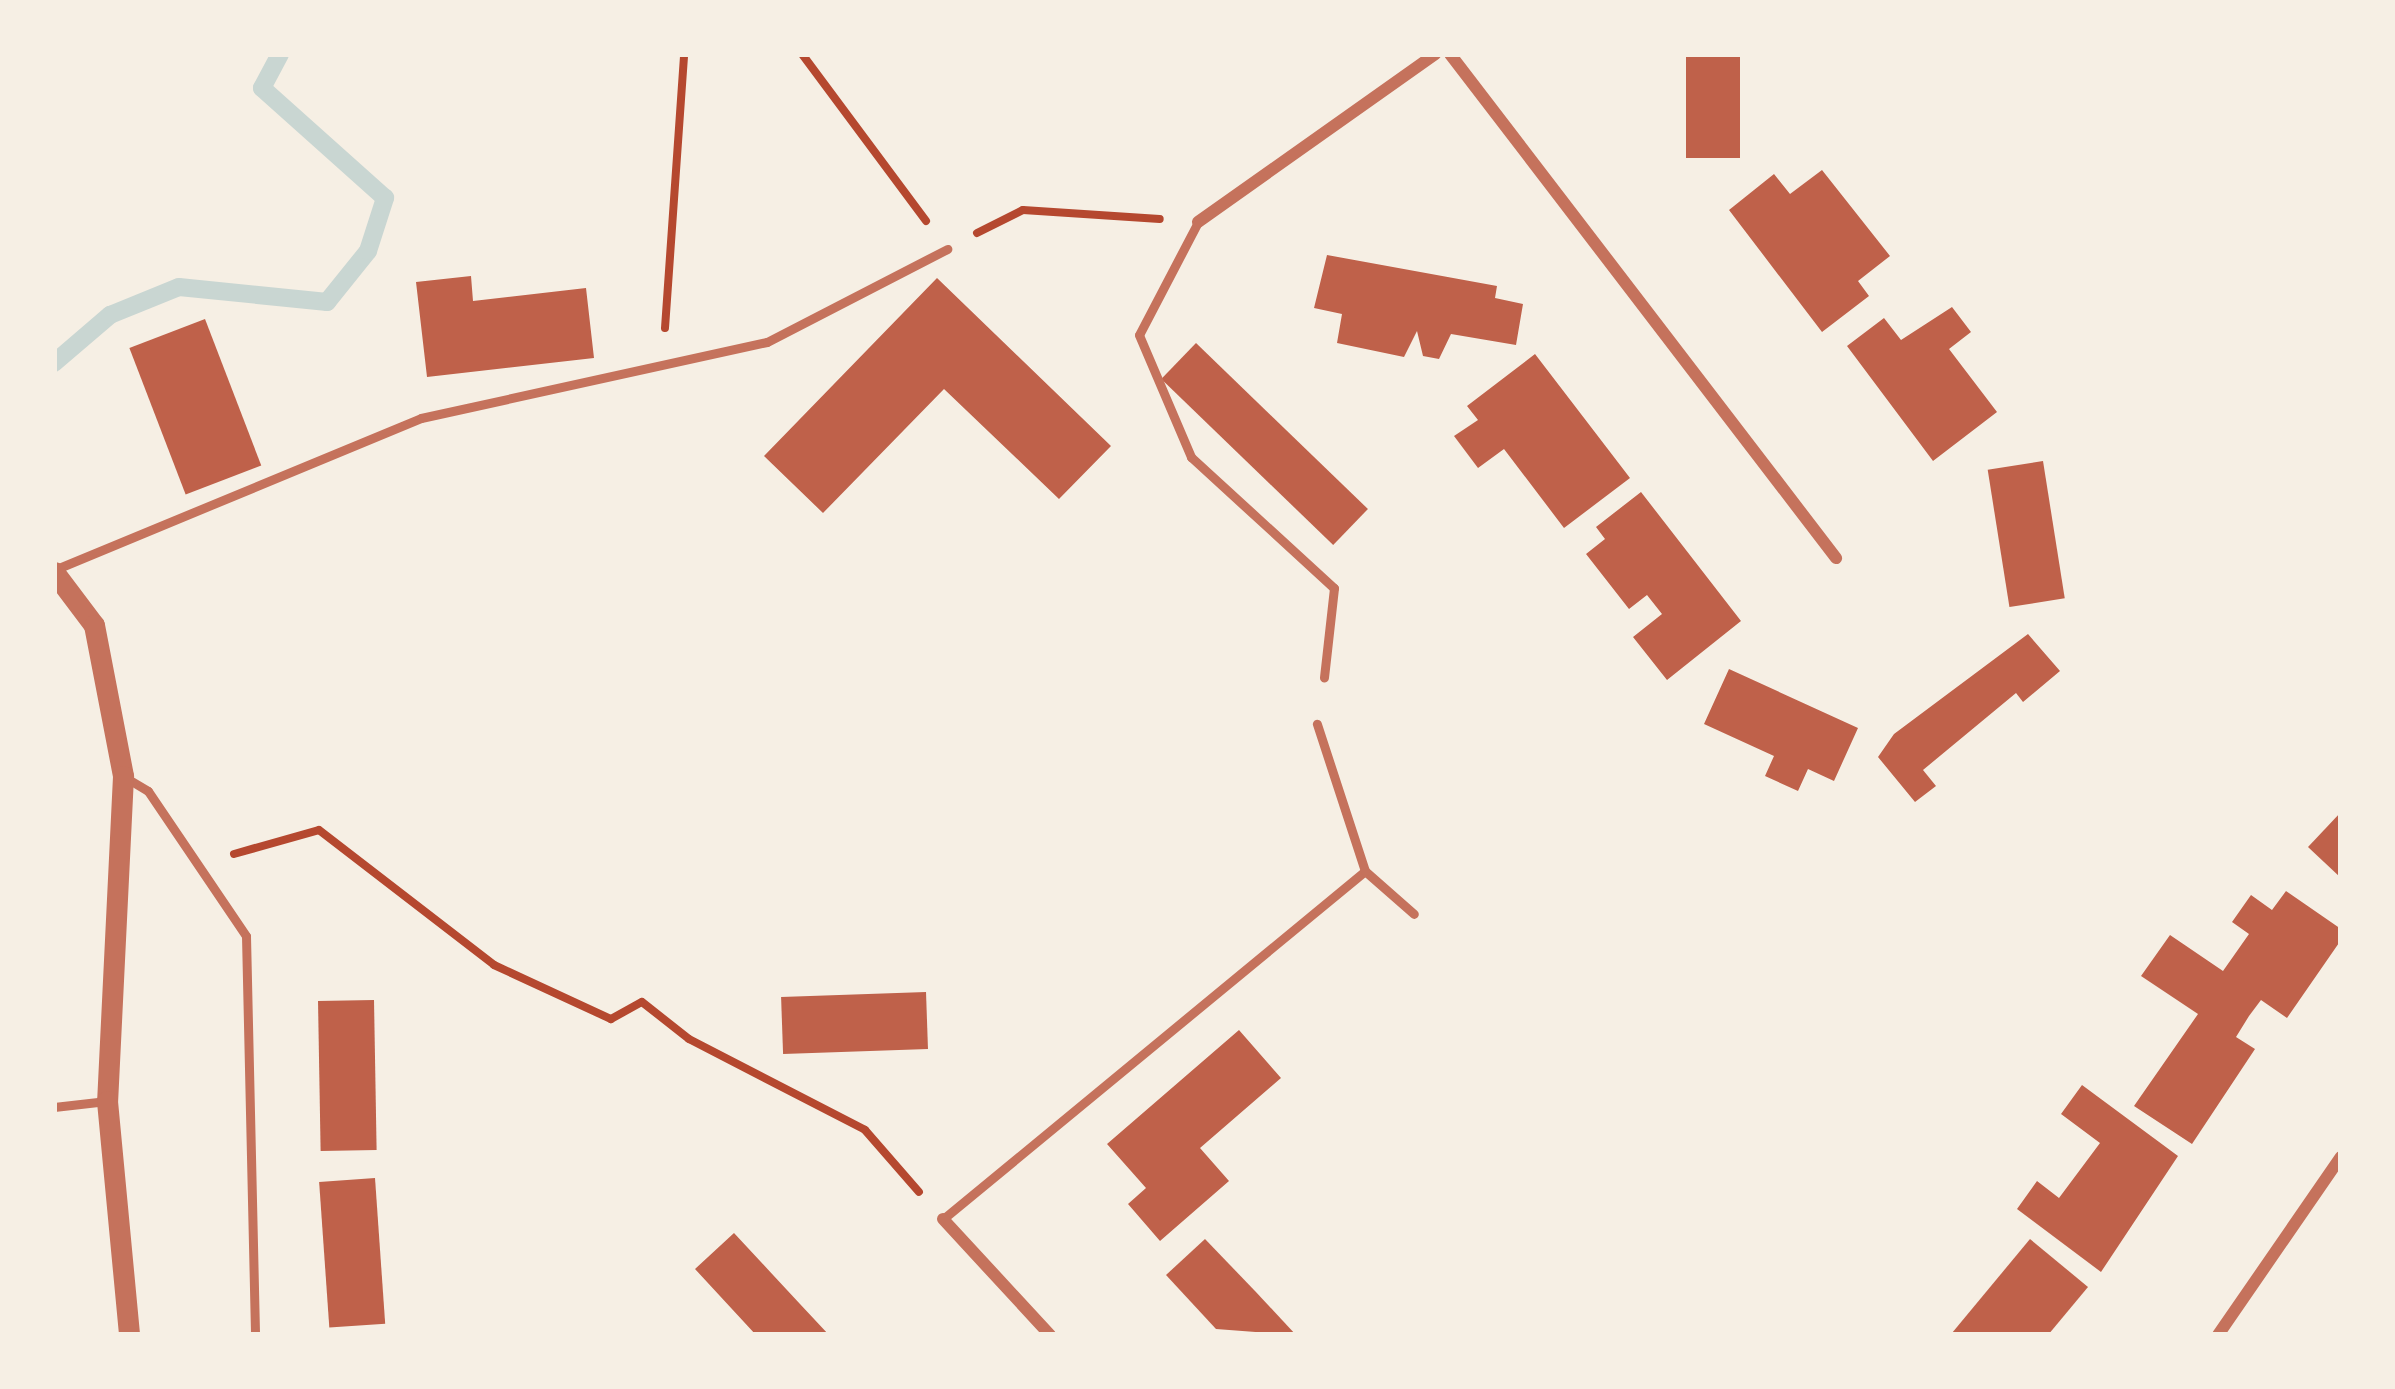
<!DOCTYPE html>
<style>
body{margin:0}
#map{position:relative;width:2395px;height:1389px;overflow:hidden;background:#f6efe4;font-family:Lato,sans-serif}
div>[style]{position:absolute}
.stream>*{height:18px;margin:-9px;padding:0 9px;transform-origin:9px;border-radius:9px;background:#c9d6d2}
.building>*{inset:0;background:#bf614a;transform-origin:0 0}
.path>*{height:8px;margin:-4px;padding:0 4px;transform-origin:4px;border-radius:4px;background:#b5482f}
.service>*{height:9px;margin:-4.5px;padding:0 4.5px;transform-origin:4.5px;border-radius:4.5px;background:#c5725c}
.minor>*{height:12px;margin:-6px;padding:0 6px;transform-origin:6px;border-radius:6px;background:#c5725c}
.tertiary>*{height:21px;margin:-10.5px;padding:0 10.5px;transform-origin:10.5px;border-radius:10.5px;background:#c5725c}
span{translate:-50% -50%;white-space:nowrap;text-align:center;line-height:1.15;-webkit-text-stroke:12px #f6efe4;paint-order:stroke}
.frame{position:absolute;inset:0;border:57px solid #f6efe4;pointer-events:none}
</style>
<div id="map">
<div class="stream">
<i style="left:54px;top:363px;width:74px;rotate:-40.6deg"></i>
<i style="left:110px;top:315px;width:74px;rotate:-22.1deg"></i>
<i style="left:179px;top:287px;width:149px;rotate:5.8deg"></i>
<i style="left:327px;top:302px;width:65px;rotate:-51.2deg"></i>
<i style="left:368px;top:251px;width:56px;rotate:-72.2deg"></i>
<i style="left:385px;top:198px;width:165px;rotate:-138.2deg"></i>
<i style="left:262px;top:88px;width:38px;rotate:-62deg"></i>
</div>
<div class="building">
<i style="left:1686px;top:54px;width:54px;height:104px"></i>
<i style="clip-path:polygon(1822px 170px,1890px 256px,1858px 281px,1869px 296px,1822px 332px,1729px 210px,1774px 174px,1790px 194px)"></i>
<i style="clip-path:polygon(1327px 255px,1497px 286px,1495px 298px,1523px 304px,1516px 345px,1451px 334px,1439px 359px,1423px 356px,1417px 331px,1404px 357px,1337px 343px,1342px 314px,1314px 308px)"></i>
<i style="clip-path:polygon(471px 276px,473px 301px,586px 288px,594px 358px,427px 377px,416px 282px)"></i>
<i style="clip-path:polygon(937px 278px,1111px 446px,1059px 499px,944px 389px,823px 513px,764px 456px)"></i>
<i style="clip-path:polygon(1952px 307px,1971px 332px,1949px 349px,1997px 412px,1933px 461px,1847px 346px,1884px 318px,1901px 340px)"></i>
<i style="left:205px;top:319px;width:157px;height:81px;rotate:69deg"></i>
<i style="left:1196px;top:343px;width:239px;height:50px;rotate:44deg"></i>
<i style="clip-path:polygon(1535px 354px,1630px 478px,1564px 528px,1504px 449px,1478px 468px,1454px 436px,1478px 420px,1467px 406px)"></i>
<i style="left:2043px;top:461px;width:139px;height:56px;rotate:81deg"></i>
<i style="clip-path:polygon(1641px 492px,1741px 621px,1667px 680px,1633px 637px,1662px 614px,1647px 595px,1629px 609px,1586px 554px,1605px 539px,1596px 527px)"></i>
<i style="clip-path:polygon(2028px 634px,2060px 671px,2023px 702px,2016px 693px,1923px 770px,1936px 786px,1915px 802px,1878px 757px,1894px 734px)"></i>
<i style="clip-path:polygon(1729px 669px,1858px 728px,1834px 781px,1808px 769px,1798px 791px,1765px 776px,1774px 756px,1704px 724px)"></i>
<i style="clip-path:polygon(2341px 812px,2341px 878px,2308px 847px)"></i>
<i style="clip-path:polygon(2286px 891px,2341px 929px,2341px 940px,2287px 1018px,2261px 1000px,2249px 1016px,2236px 1037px,2255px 1049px,2192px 1144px,2134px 1106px,2198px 1014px,2141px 976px,2170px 935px,2223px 971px,2249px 934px,2232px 922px,2251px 895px,2272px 910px)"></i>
<i style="left:926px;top:992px;width:57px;height:145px;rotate:88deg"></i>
<i style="left:374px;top:1000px;width:150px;height:56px;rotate:89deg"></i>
<i style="clip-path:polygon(1239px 1030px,1281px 1078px,1200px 1148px,1229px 1181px,1160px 1241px,1128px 1204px,1146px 1188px,1107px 1144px)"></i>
<i style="clip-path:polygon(2082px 1085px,2178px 1156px,2101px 1272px,2017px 1209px,2037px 1181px,2059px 1198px,2100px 1143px,2061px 1114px)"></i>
<i style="left:375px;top:1178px;width:146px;height:56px;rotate:86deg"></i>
<i style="clip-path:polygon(734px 1233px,800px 1304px,829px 1335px,756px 1335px,695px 1269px)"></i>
<i style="clip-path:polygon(1205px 1239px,1255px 1291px,1296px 1335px,1216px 1329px,1166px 1275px)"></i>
<i style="clip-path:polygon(2030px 1239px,2088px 1287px,2048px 1335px,1952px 1333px)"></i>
</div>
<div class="path">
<i style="left:802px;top:54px;width:208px;rotate:53.4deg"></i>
<i style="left:977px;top:233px;width:51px;rotate:-26.6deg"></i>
<i style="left:1023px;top:210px;width:137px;rotate:3.8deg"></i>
<i style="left:665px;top:328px;width:275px;rotate:-86deg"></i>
<i style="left:234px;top:854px;width:88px;rotate:-15.8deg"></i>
<i style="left:319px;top:830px;width:221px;rotate:37.6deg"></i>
<i style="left:494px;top:965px;width:129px;rotate:24.8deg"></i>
<i style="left:611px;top:1019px;width:35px;rotate:-29deg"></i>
<i style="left:642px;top:1002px;width:60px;rotate:38.2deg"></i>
<i style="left:689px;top:1039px;width:198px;rotate:27.3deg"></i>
<i style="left:865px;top:1130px;width:82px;rotate:48.9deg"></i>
</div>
<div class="service">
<i style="left:1198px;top:222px;width:127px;rotate:117.6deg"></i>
<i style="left:1139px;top:335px;width:133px;rotate:66.9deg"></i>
<i style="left:1191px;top:457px;width:194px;rotate:42.5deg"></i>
<i style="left:1334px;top:588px;width:90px;rotate:96.4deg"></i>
<i style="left:54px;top:570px;width:397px;rotate:-22.5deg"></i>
<i style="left:421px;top:418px;width:354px;rotate:-12.4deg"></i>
<i style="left:767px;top:342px;width:203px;rotate:-27.3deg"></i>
<i style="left:123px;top:776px;width:29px;rotate:31deg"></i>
<i style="left:148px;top:791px;width:175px;rotate:55.9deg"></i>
<i style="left:246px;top:936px;width:399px;rotate:88.7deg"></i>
<i style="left:1365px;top:871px;width:65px;rotate:41.3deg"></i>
<i style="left:54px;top:1107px;width:53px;rotate:-6.5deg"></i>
<i style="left:943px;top:1219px;width:547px;rotate:-39.51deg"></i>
<i style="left:1365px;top:871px;width:155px;rotate:-108.1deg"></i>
</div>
<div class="minor">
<i style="left:1450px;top:54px;width:635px;rotate:52.55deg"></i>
<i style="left:1198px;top:222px;width:291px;rotate:-35.3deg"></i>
<i style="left:943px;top:1219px;width:158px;rotate:47.3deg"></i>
<i style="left:2218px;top:1335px;width:216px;rotate:-55.4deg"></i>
</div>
<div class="tertiary">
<i style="left:54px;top:572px;width:66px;rotate:53deg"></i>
<i style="left:94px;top:625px;width:154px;rotate:79.1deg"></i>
<i style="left:123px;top:776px;width:325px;rotate:92.8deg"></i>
<i style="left:107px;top:1101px;width:235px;rotate:84.6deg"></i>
</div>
<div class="frame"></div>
</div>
